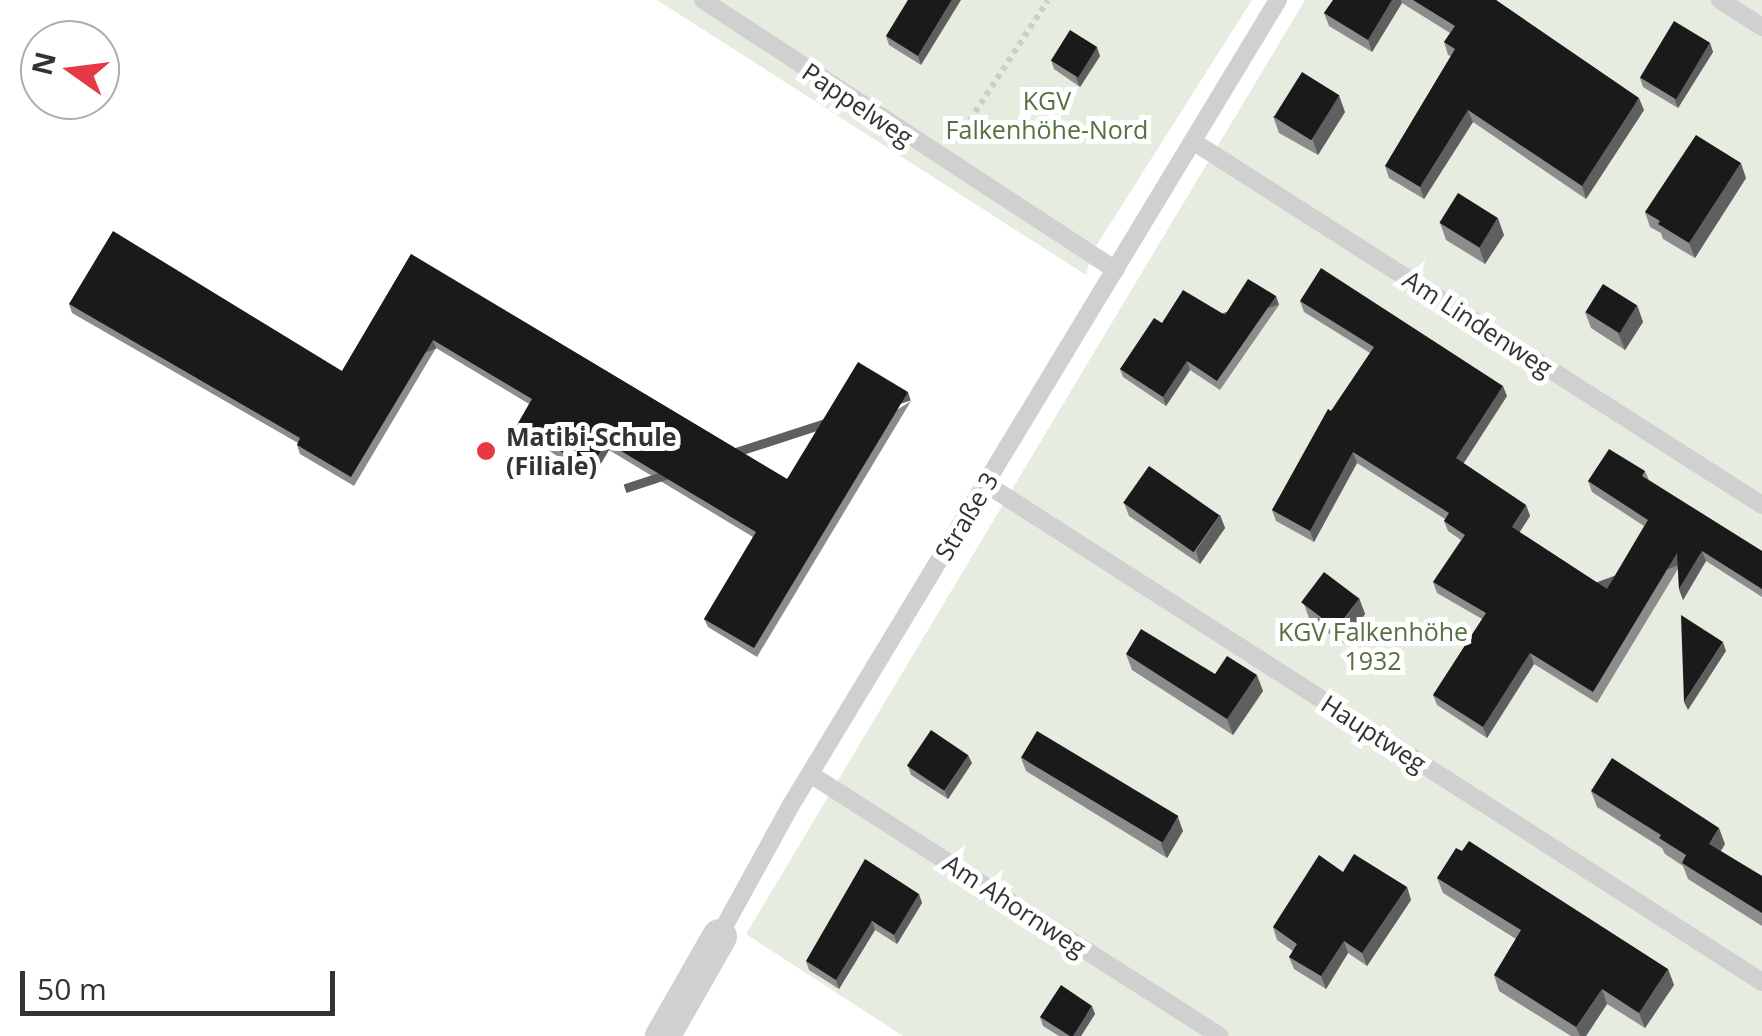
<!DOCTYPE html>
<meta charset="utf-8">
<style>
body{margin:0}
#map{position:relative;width:1762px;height:1036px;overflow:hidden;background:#fff;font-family:"Open Sans",sans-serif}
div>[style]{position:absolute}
.green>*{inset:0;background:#e6ecdf}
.path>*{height:6px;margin-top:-3px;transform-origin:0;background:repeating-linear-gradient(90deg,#cdcdcd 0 5px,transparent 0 10px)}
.service>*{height:18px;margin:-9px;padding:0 9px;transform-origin:9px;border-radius:9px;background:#d0d0d0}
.minor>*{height:35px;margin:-17.5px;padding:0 17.5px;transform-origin:17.5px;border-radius:17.5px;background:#d0d0d0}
.wall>*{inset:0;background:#8c8c8c}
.shaded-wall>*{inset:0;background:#5f5f5f;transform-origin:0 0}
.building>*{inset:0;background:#1a1a1a;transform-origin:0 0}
.dots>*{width:28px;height:28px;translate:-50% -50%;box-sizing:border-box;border:5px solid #fff;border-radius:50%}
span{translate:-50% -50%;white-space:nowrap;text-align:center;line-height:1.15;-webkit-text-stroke:10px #fff;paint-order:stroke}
.park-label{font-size:25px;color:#56703f}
.street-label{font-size:25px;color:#333}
.poi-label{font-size:25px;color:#333;font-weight:700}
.left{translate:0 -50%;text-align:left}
.north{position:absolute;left:20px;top:20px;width:100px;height:100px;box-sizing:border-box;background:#fff;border:2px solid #adadad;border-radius:50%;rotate:284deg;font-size:28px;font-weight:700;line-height:40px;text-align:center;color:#333}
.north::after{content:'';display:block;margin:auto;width:35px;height:45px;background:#e63946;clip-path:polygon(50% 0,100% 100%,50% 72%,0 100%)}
.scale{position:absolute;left:20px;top:971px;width:315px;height:45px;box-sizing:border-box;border:5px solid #333;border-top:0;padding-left:12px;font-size:30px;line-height:35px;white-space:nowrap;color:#333;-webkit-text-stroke:8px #fff;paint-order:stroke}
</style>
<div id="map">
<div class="green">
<i style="clip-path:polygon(657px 0,1252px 0,1091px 254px,1086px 275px)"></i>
<i style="clip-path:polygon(1305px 0,1762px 0,1762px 1036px,903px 1036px,746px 934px)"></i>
</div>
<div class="path">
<i style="left:959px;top:137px;width:163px;rotate:-57deg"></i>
</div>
<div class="service">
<i style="left:703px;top:0;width:493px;rotate:33.2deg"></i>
<i style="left:1720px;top:0;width:50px;rotate:32.7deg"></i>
<i style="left:1194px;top:142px;width:674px;rotate:32.58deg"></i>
<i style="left:986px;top:484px;width:922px;rotate:32.69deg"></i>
<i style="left:810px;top:774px;width:486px;rotate:32.6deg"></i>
<i style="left:719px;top:936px;width:149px;rotate:-61.2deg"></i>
<i style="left:791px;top:805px;width:941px;rotate:-58.83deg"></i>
</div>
<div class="minor">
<i style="left:662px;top:1036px;width:115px;rotate:-60.3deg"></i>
</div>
<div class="wall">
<i style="clip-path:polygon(908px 0,921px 65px,889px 45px,886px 36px)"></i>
<i style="clip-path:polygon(1333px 0,1496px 0,1644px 110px,1586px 199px,1473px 122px,1424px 199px,1389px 178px,1385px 166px,1451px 56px,1448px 55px,1444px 42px,1450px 33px,1402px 3px,1372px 52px,1329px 26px,1324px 13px)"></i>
<i style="clip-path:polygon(1710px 43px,1713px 52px,1678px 108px,1643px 87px,1640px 78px)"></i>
<i style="clip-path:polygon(1100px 56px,1080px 87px,1054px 69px,1051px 60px)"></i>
<i style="clip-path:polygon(1345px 112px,1318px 155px,1279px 133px,1273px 116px)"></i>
<i style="clip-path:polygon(1746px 178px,1695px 258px,1663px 239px,1661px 233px,1650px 227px,1645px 212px)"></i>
<i style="clip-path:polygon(1440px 223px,1504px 235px,1485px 264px,1446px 240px)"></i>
<i style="clip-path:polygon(411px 254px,787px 479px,911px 401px,757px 657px,708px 627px,704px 619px,753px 537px,609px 450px,593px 477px,520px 434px,517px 425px,529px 404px,436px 348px,354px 486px,300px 454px,297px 445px,298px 443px,72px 313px,69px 304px,342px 371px)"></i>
<i style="clip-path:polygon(1276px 296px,1279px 305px,1220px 390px,1190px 370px,1166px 406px,1123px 377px,1120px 369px,1162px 323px,1225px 315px)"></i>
<i style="clip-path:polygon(1300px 301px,1507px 396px,1463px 463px,1526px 505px,1530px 516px,1519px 532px,1607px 589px,1644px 526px,1592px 492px,1588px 481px,1645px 471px,1649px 480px,1762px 551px,1762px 597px,1706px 561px,1683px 600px,1679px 589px,1678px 569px,1597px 703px,1534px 664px,1487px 738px,1437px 705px,1433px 695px,1482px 619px,1437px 593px,1433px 582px,1461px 540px,1448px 531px,1444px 521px,1445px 519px,1357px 463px,1314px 542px,1276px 521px,1272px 510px,1331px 411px,1370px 353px,1304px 312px)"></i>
<i style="clip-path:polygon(1637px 305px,1643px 322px,1625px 350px,1591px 328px,1585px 312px)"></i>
<i style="clip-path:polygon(1124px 503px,1220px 515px,1225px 528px,1200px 564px,1129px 516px)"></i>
<i style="clip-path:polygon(1359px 598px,1365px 614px,1345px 644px,1310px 621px,1304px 604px)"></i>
<i style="clip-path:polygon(1126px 654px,1263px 691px,1233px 735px,1132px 670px)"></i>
<i style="clip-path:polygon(1021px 758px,1183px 831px,1167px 858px,1026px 771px)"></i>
<i style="clip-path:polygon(972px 763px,948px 799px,911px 775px,908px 766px)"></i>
<i style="clip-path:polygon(1591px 791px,1725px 844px,1721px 851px,1762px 876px,1762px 926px,1688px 879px,1683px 866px,1665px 854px,1662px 848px,1597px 807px)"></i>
<i style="clip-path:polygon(1343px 872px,1407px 887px,1411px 900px,1367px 966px,1348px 953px,1326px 989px,1294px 969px,1289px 957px,1293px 951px,1277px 940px,1273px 927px)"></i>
<i style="clip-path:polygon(1437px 878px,1668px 969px,1674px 985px,1645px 1028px,1607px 1004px,1586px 1036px,1571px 1036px,1499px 991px,1494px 975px,1516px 939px,1443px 893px)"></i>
<i style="clip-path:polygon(919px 894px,922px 903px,897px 944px,875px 930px,839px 989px,809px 970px,806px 961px)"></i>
<i style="clip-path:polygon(1095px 1014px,1081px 1036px,1059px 1036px,1043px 1026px,1040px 1017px)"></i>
</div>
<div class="shaded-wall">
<i style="clip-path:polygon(952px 0,961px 0,921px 65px,918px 56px)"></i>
<i style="clip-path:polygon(1392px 0,1401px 0,1402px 3px,1372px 52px,1368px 40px)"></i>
<i style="clip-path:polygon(1710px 43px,1713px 52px,1678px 108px,1675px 100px)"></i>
<i style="clip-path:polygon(1097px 47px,1100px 56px,1080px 87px,1076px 78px)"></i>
<i style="clip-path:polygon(1339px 95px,1345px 112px,1318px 155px,1312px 138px)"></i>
<i style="clip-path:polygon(1639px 98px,1644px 110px,1586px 199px,1582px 186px)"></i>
<i style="clip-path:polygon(1468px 110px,1473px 122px,1424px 199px,1420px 187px)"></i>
<i style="clip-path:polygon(1741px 163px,1746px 178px,1695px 258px,1689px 243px)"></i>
<i style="clip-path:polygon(1498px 218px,1504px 235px,1485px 264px,1479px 247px)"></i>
<i style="left:1276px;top:296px;width:9px;height:103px;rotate:72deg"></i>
<i style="clip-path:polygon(1637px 305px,1643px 322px,1625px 350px,1618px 333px)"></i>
<i style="left:433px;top:340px;width:9px;height:160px;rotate:69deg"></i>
<i style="clip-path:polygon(1187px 361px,1190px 370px,1166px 406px,1163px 397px)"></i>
<i style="clip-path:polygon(1503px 386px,1507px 396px,1460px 469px,1456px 458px)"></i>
<i style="left:908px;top:392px;width:9px;height:299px;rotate:72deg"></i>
<i style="clip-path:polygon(606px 442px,609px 450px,593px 477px,590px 469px)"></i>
<i style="clip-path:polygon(1353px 452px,1357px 463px,1314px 542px,1310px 531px)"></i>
<i style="clip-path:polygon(1526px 505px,1530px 516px,1516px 538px,1512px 527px)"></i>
<i style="clip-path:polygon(1220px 515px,1225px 528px,1200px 564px,1196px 551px)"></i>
<i style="clip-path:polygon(1702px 551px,1706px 561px,1683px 600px,1679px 589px)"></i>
<i style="left:1677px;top:553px;width:12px;height:162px;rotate:70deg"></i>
<i style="clip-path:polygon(1359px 598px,1365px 614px,1345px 644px,1339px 628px)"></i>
<i style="clip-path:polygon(1723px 642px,1726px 651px,1688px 710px,1684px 702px)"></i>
<i style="clip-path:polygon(1530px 653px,1534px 664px,1487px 738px,1483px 727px)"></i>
<i style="clip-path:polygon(1257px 675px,1263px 691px,1233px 735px,1227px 719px)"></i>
<i style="clip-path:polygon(968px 755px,972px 763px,948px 799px,945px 791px)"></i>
<i style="clip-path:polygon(1178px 817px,1183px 831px,1167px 858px,1161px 844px)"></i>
<i style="clip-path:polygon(1719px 828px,1725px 844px,1715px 860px,1709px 844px)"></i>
<i style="clip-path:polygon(1407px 887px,1411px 900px,1367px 966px,1362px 953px)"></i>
<i style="clip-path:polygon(919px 894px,922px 903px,897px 944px,894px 935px)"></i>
<i style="clip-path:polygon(872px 921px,875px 930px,839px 989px,836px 980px)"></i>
<i style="clip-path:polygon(1344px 941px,1348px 953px,1326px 989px,1321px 976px)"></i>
<i style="clip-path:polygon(1668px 969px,1674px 985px,1645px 1028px,1639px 1013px)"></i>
<i style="clip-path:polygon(1602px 989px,1607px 1004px,1586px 1036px,1580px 1036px,1576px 1027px)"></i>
<i style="clip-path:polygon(1092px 1006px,1095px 1014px,1081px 1036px,1073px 1036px)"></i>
</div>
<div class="building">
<i style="clip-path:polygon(908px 0,952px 0,918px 56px,886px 36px)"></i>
<i style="clip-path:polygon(1333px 0,1392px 0,1368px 40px,1324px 13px)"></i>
<i style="clip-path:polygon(1413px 0,1496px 0,1639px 98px,1582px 186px,1468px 110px,1420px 187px,1385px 166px,1455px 49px,1444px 42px,1455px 26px)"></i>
<i style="left:1674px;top:21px;width:42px;height:66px;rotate:31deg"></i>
<i style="left:1070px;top:30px;width:32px;height:36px;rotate:32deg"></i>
<i style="left:1302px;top:72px;width:44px;height:53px;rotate:32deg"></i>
<i style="clip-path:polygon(1696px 135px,1741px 163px,1689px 243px,1658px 224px,1660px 221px,1645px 212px)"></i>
<i style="left:1458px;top:193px;width:47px;height:35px;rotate:32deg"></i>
<i style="clip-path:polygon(113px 231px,342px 371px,411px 254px,787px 479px,858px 362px,908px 392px,754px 648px,704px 619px,756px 532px,606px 442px,590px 469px,517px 425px,532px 399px,433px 340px,351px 477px,297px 445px,300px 438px,69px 304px)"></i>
<i style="clip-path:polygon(1321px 268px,1503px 386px,1456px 458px,1526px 505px,1512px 527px,1607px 589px,1648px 520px,1588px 481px,1609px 449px,1645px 471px,1642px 476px,1762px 551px,1762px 589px,1702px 551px,1679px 589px,1677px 553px,1593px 692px,1530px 653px,1483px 727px,1433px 695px,1486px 613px,1433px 582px,1465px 535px,1444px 521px,1449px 513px,1353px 452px,1310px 531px,1272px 510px,1328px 409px,1331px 411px,1374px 347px,1300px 301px)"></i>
<i style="clip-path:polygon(1248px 279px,1276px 296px,1217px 381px,1187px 361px,1163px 397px,1120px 369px,1154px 318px,1162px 323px,1183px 290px,1225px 315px)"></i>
<i style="left:1603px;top:284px;width:40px;height:33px;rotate:32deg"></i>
<i style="left:1149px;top:466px;width:86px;height:45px;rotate:35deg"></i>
<i style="left:1324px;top:572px;width:44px;height:38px;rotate:37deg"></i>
<i style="clip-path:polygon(1681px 615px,1723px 642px,1684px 702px)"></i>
<i style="clip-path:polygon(1141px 629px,1215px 674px,1227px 656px,1257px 675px,1227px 719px,1126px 654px)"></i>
<i style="left:931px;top:730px;width:45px;height:43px;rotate:34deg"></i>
<i style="left:1037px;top:731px;width:165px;height:31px;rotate:31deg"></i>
<i style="clip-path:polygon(1612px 758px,1719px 828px,1709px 844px,1762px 876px,1762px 913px,1682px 863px,1686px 855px,1659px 838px,1661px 835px,1591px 791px)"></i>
<i style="clip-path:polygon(1469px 841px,1668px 969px,1639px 1013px,1602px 989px,1576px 1027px,1494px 975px,1521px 930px,1437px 878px,1456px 848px,1462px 851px)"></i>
<i style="clip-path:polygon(1354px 854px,1407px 887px,1362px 953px,1344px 941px,1321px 976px,1289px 957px,1297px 944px,1273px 927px,1319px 855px,1343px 872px)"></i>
<i style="clip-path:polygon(865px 859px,919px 894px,894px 935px,872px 921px,836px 980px,806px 961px)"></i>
<i style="clip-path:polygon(1061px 985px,1092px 1006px,1073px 1036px,1070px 1036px,1040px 1017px)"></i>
</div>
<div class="dots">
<i style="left:486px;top:451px;background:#e63946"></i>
</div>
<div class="park-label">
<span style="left:1047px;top:115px">KGV<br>Falkenhöhe-Nord</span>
<span style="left:1373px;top:646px">KGV Falkenhöhe<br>1932</span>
</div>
<div class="street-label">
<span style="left:858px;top:104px;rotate:34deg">Pappelweg</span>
<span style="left:1478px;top:323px;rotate:33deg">Am Lindenweg</span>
<span style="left:966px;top:516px;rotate:-59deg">Straße 3</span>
<span style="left:1374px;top:733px;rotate:33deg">Hauptweg</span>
<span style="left:1015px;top:905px;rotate:33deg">Am Ahornweg</span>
</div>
<div class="poi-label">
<span class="left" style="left:506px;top:451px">Matibi-Schule<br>(Filiale)</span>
</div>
<div class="north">N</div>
<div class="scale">50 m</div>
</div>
